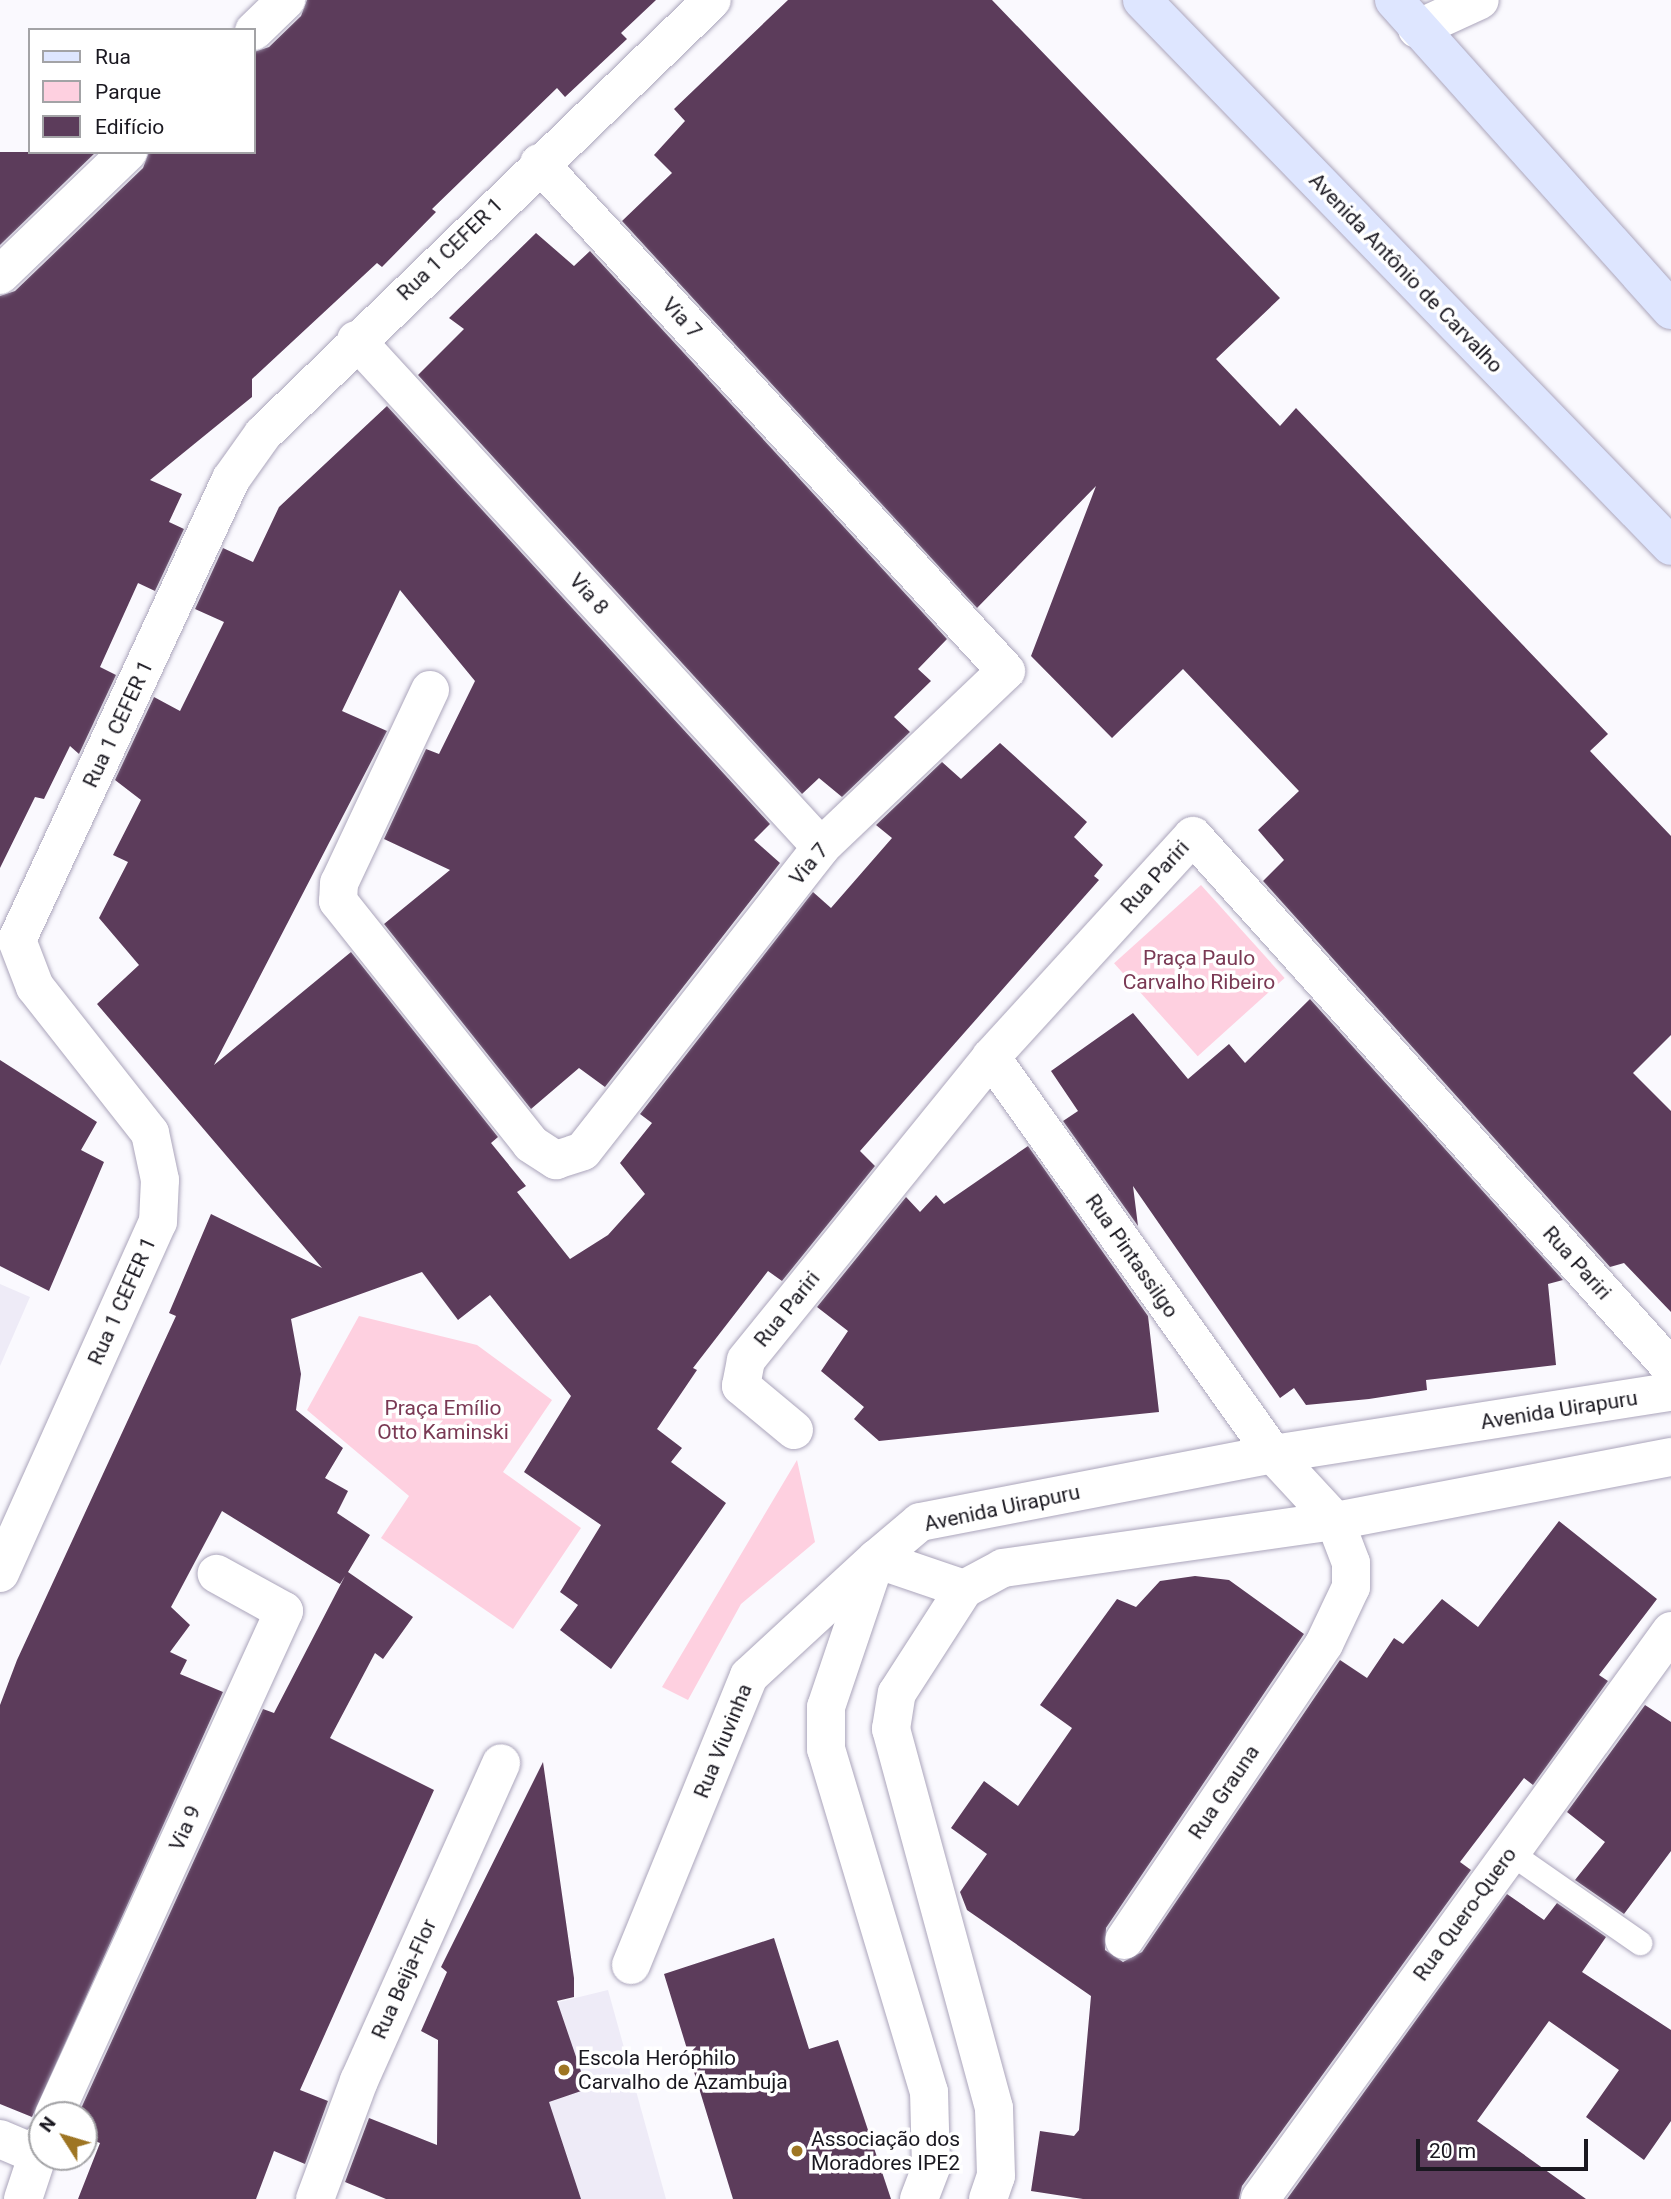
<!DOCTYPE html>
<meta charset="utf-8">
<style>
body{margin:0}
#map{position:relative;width:1671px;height:2199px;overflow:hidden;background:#faf9fe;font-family:Roboto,sans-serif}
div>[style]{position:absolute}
.built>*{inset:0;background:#eeebf7}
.green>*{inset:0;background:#fed0e0;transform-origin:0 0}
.building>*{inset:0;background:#5c3c5b}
.roads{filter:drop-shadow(0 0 2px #aba5bb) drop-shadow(0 0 2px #aba5bb)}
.service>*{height:24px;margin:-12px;padding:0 12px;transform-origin:12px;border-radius:12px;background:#fff}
.minor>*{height:38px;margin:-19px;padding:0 19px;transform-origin:19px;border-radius:19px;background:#fff}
.tertiary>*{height:38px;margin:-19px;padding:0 19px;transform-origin:19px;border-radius:19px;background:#fff}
.secondary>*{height:38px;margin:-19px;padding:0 19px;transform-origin:19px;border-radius:19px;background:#dee6ff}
.dots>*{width:19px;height:19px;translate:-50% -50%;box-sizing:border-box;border:4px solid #fff;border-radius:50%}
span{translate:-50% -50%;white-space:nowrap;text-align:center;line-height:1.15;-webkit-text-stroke:7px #fff;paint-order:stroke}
.street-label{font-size:21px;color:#1a1820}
.park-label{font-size:21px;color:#7a3954}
.poi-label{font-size:21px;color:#1a1820}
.left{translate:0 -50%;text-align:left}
.legend{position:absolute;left:28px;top:28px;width:228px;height:126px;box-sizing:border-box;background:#fff;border:2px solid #a3a3a6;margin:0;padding:9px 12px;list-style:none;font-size:21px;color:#1a1820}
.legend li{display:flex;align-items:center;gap:14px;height:35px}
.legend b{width:35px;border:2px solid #a3a3a6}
.north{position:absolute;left:28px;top:2101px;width:70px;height:70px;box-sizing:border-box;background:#fff;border:2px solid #a3a3a6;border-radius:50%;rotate:307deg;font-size:19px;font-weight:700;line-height:28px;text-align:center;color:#1a1820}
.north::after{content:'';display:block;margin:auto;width:24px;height:32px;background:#9e7523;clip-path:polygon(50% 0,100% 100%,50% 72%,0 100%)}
.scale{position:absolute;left:1416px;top:2139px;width:172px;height:32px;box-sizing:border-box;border:4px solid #1a1820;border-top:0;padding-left:9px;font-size:21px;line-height:24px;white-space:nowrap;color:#1a1820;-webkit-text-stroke:5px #fff;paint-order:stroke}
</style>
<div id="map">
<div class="built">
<i style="clip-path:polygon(0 1284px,30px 1297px,0 1366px)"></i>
<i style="clip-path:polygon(608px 1990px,666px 2199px,459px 2199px,526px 2010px)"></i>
</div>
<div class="green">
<i style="left:1201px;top:885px;width:125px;height:117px;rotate:48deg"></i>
<i style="clip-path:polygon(359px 1316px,477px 1345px,552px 1400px,503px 1472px,581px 1528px,513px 1629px,381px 1538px,409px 1496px,307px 1410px)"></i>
<i style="clip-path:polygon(797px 1460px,815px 1542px,741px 1604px,688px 1700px,662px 1687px)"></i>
</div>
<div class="building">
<i style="clip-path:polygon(307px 0,656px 0,621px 33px,627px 39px,565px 97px,557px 88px,432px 209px,436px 212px,382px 267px,377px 263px,252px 379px,252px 397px,150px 480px,182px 494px,169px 522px,184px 529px,155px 591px,138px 583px,100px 667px,116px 675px,79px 754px,70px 746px,44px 799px,35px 797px,0 868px,0 296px,15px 291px,143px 168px,149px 152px,254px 152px,254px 52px,269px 47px,301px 16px)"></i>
<i style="clip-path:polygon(788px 0,992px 0,1280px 298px,1216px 359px,1280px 426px,1296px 408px,1608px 734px,1590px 751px,1671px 836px,1671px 1035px,1633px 1073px,1671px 1111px,1671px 1312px,1624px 1263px,1610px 1267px,1263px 881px,1284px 860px,1258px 830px,1299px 791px,1183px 669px,1112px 738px,1031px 656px,1096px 486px,977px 608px,622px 221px,672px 173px,654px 155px,685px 121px,674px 109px)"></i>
<i style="clip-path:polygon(0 152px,96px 152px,0 245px)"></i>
<i style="clip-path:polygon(536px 233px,574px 266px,590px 251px,947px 639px,918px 669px,931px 681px,894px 717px,910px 732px,842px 797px,819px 778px,802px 794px,418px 375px,464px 329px,449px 318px)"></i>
<i style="clip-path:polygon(387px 406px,770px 824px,754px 840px,780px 863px,605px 1087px,579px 1068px,531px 1109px,384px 924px,450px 870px,384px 839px,426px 749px,439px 754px,475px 681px,400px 590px,342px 711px,387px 731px,214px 1065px,351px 952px,498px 1137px,491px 1143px,526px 1186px,517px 1192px,570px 1259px,608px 1235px,645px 1194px,620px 1163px,652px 1123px,640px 1114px,813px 892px,831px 908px,892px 838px,876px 825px,942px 762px,961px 779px,1000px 743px,1087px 822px,1074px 837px,1103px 865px,1094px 876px,1099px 880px,860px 1151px,875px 1166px,782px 1281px,768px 1271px,693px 1368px,697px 1370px,657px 1429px,682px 1448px,671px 1462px,726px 1503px,611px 1669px,560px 1630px,578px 1605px,560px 1592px,601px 1525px,524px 1472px,571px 1396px,490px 1295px,458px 1320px,422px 1272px,291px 1319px,301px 1374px,296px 1410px,343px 1448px,325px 1478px,348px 1491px,337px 1513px,370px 1535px,348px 1572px,413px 1617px,383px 1659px,375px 1653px,330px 1738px,434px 1790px,300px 2090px,328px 2101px,305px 2164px,274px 2151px,256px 2199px,78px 2199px,100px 2143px,84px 2137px,84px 2115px,78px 2115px,263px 1709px,274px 1713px,345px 1576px,340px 1584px,222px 1511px,171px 1607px,190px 1625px,170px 1652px,187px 1660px,180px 1674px,223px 1692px,32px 2117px,0 2104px,0 1705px,17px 1660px,176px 1316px,169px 1313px,211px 1214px,322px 1268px,97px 1004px,139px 965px,99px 918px,128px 862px,113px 855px,141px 800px,115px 780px,154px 697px,180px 711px,224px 622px,195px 609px,223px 548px,253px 562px,279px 507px)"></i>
<i style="clip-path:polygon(1310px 999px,1563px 1280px,1548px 1284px,1556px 1365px,1426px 1380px,1427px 1390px,1369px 1399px,1306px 1405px,1294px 1388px,1280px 1398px,1133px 1186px,1138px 1226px,1063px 1121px,1078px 1111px,1051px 1071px,1133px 1013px,1188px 1079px,1229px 1044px,1245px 1063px)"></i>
<i style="clip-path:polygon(0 1060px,97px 1122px,81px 1150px,104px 1162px,49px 1291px,0 1266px)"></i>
<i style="clip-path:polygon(1028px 1146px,1148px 1316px,1159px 1412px,879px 1441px,854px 1419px,864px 1407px,821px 1371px,848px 1331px,817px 1307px,906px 1197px,920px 1212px,936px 1195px,944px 1204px)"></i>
<i style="clip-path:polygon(1559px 1521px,1657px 1599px,1599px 1675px,1608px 1681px,1533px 1785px,1524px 1778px,1460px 1862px,1471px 1870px,1242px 2186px,1239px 2199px,1083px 2199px,1031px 2191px,1040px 2131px,1074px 2136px,1079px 2130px,1091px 1996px,967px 1910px,960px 1892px,987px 1854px,951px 1828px,984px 1781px,1018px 1806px,1072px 1728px,1040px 1705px,1117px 1599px,1136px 1607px,1160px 1581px,1195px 1576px,1229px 1580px,1304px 1634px,1106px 1928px,1105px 1950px,1123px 1962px,1142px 1952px,1340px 1660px,1367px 1678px,1394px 1638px,1403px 1644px,1442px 1599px,1478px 1627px)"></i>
<i style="clip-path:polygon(1645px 1705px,1671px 1722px,1671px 1851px,1624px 1914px,1575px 1880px,1605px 1842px,1567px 1812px)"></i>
<i style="clip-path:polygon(543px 1762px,574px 1978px,574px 1997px,557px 2001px,587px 2089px,549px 2102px,581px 2199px,386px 2199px,345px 2182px,369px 2118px,437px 2145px,438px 2040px,421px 2031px,447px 1972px,441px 1967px)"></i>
<i style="clip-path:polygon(1507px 1894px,1544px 1920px,1557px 1903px,1606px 1937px,1582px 1972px,1671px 2030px,1671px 2121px,1644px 2160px,1586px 2117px,1619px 2070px,1549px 2021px,1477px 2121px,1586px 2199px,1287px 2199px)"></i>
<i style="clip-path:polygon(774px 1938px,809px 2049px,838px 2040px,891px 2199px,733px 2199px,664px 1974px)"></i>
</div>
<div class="roads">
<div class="service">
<i style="left:1509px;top:1852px;width:160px;rotate:34.8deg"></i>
</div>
<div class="minor">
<i style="left:1417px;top:29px;width:69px;rotate:-24.7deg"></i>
<i style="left:254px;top:31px;width:45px;rotate:-44.1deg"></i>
<i style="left:0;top:275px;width:178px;rotate:-43.9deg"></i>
<i style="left:356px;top:340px;width:688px;rotate:47.47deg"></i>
<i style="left:430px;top:690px;width:213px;rotate:115.2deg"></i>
<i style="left:339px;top:883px;width:18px;rotate:93deg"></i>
<i style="left:338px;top:901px;width:310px;rotate:51.5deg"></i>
<i style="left:531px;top:1144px;width:30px;rotate:33deg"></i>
<i style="left:556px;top:1160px;width:28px;rotate:-18deg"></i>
<i style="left:583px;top:1151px;width:386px;rotate:-51.9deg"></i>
<i style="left:821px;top:847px;width:255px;rotate:-43.6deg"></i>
<i style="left:1006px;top:671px;width:690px;rotate:-132.59deg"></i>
<i style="left:991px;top:1057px;width:487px;rotate:54.6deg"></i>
<i style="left:1273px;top:1454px;width:91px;rotate:47.2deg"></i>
<i style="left:1335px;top:1521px;width:45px;rotate:69.1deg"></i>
<i style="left:1351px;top:1563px;width:24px;rotate:90deg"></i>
<i style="left:1351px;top:1587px;width:63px;rotate:115.3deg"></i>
<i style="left:1324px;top:1644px;width:357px;rotate:124deg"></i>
<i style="left:794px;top:1430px;width:69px;rotate:-140.3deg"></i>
<i style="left:741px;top:1386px;width:26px;rotate:-79deg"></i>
<i style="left:746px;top:1360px;width:390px;rotate:-51deg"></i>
<i style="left:991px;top:1057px;width:299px;rotate:-47.6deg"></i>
<i style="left:1193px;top:836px;width:715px;rotate:48.06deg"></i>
<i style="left:631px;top:1965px;width:312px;rotate:-67.8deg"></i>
<i style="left:749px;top:1676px;width:173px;rotate:-42.7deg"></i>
<i style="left:876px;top:1559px;width:93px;rotate:18.8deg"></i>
<i style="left:54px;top:2115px;width:554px;rotate:-65.47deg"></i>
<i style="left:284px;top:1611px;width:77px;rotate:-151.1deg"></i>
<i style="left:0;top:2139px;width:39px;rotate:23deg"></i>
<i style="left:23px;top:2199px;width:60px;rotate:-71.6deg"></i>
<i style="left:315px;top:2199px;width:126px;rotate:-69.6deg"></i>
<i style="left:359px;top:2081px;width:348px;rotate:-65.9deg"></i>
<i style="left:919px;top:2199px;width:34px;rotate:-69deg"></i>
<i style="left:931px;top:2167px;width:75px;rotate:-91.5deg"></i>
<i style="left:929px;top:2092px;width:358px;rotate:-106.7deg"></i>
<i style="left:826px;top:1749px;width:42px;rotate:-90deg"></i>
<i style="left:826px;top:1707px;width:156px;rotate:-71.3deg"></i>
<i style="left:876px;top:1559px;width:57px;rotate:-40.1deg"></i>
<i style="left:920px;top:1522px;width:359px;rotate:-10.9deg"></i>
<i style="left:1273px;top:1454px;width:403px;rotate:-8.9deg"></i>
<i style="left:988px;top:2199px;width:24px;rotate:-71deg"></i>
<i style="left:996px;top:2176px;width:68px;rotate:-91.7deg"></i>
<i style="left:994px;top:2108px;width:393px;rotate:-105.2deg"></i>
<i style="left:891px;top:1729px;width:36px;rotate:-81deg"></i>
<i style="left:897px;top:1693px;width:124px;rotate:-57.2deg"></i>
<i style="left:964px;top:1589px;width:44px;rotate:-28.3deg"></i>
<i style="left:1003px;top:1568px;width:335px;rotate:-8.1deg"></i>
<i style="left:1335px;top:1521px;width:342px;rotate:-10.8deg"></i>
<i style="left:1260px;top:2199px;width:701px;rotate:-54.11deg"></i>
</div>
<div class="tertiary">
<i style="left:0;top:1573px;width:385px;rotate:-65.8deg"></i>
<i style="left:158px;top:1222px;width:42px;rotate:-87.3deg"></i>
<i style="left:160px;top:1180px;width:48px;rotate:-102deg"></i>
<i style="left:150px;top:1133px;width:186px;rotate:-128.2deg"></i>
<i style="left:35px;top:987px;width:50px;rotate:-111deg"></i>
<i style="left:17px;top:940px;width:508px;rotate:-65.1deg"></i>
<i style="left:231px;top:479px;width:55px;rotate:-54.6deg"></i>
<i style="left:263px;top:434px;width:624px;rotate:-44.03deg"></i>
</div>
<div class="secondary">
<i style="left:1142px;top:0;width:760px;rotate:45.91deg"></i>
<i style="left:1394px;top:0;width:416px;rotate:48.2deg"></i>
</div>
</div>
<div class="dots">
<i style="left:564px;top:2070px;background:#9e7523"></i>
<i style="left:797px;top:2151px;background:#9e7523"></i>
</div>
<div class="street-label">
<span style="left:450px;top:249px;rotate:-44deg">Rua 1 CEFER 1</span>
<span style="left:1406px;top:273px;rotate:46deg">Avenida Antônio de Carvalho</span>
<span style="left:682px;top:318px;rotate:47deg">Via 7</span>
<span style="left:589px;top:594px;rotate:48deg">Via 8</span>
<span style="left:118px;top:724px;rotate:-65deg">Rua 1 CEFER 1</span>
<span style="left:809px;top:864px;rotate:-50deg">Via 7</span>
<span style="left:1155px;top:877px;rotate:-48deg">Rua Pariri</span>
<span style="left:1132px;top:1256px;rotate:55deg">Rua Pintassilgo</span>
<span style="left:1577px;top:1263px;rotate:48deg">Rua Pariri</span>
<span style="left:122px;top:1301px;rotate:-66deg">Rua 1 CEFER 1</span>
<span style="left:787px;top:1309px;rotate:-51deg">Rua Pariri</span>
<span style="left:1559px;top:1410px;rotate:-9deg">Avenida Uirapuru</span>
<span style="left:1002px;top:1508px;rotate:-12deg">Avenida Uirapuru</span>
<span style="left:723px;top:1741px;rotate:-68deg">Rua Viuvinha</span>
<span style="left:1224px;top:1792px;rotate:-56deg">Rua Grauna</span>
<span style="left:185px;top:1828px;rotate:-66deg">Via 9</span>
<span style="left:1465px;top:1914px;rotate:-54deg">Rua Quero-Quero</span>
<span style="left:404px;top:1979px;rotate:-66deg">Rua Beija-Flor</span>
</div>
<div class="park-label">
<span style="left:1199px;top:970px">Praça Paulo<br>Carvalho Ribeiro</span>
<span style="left:443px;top:1420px">Praça Emílio<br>Otto Kaminski</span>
</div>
<div class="poi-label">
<span class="left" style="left:578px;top:2070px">Escola Heróphilo<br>Carvalho de Azambuja</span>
<span class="left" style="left:811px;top:2151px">Associação dos<br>Moradores IPE2</span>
</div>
<ul class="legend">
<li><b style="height:9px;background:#dee6ff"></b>Rua</li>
<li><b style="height:19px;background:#fed0e0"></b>Parque</li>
<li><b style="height:19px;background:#5c3c5b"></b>Edifício</li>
</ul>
<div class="north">N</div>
<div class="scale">20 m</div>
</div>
